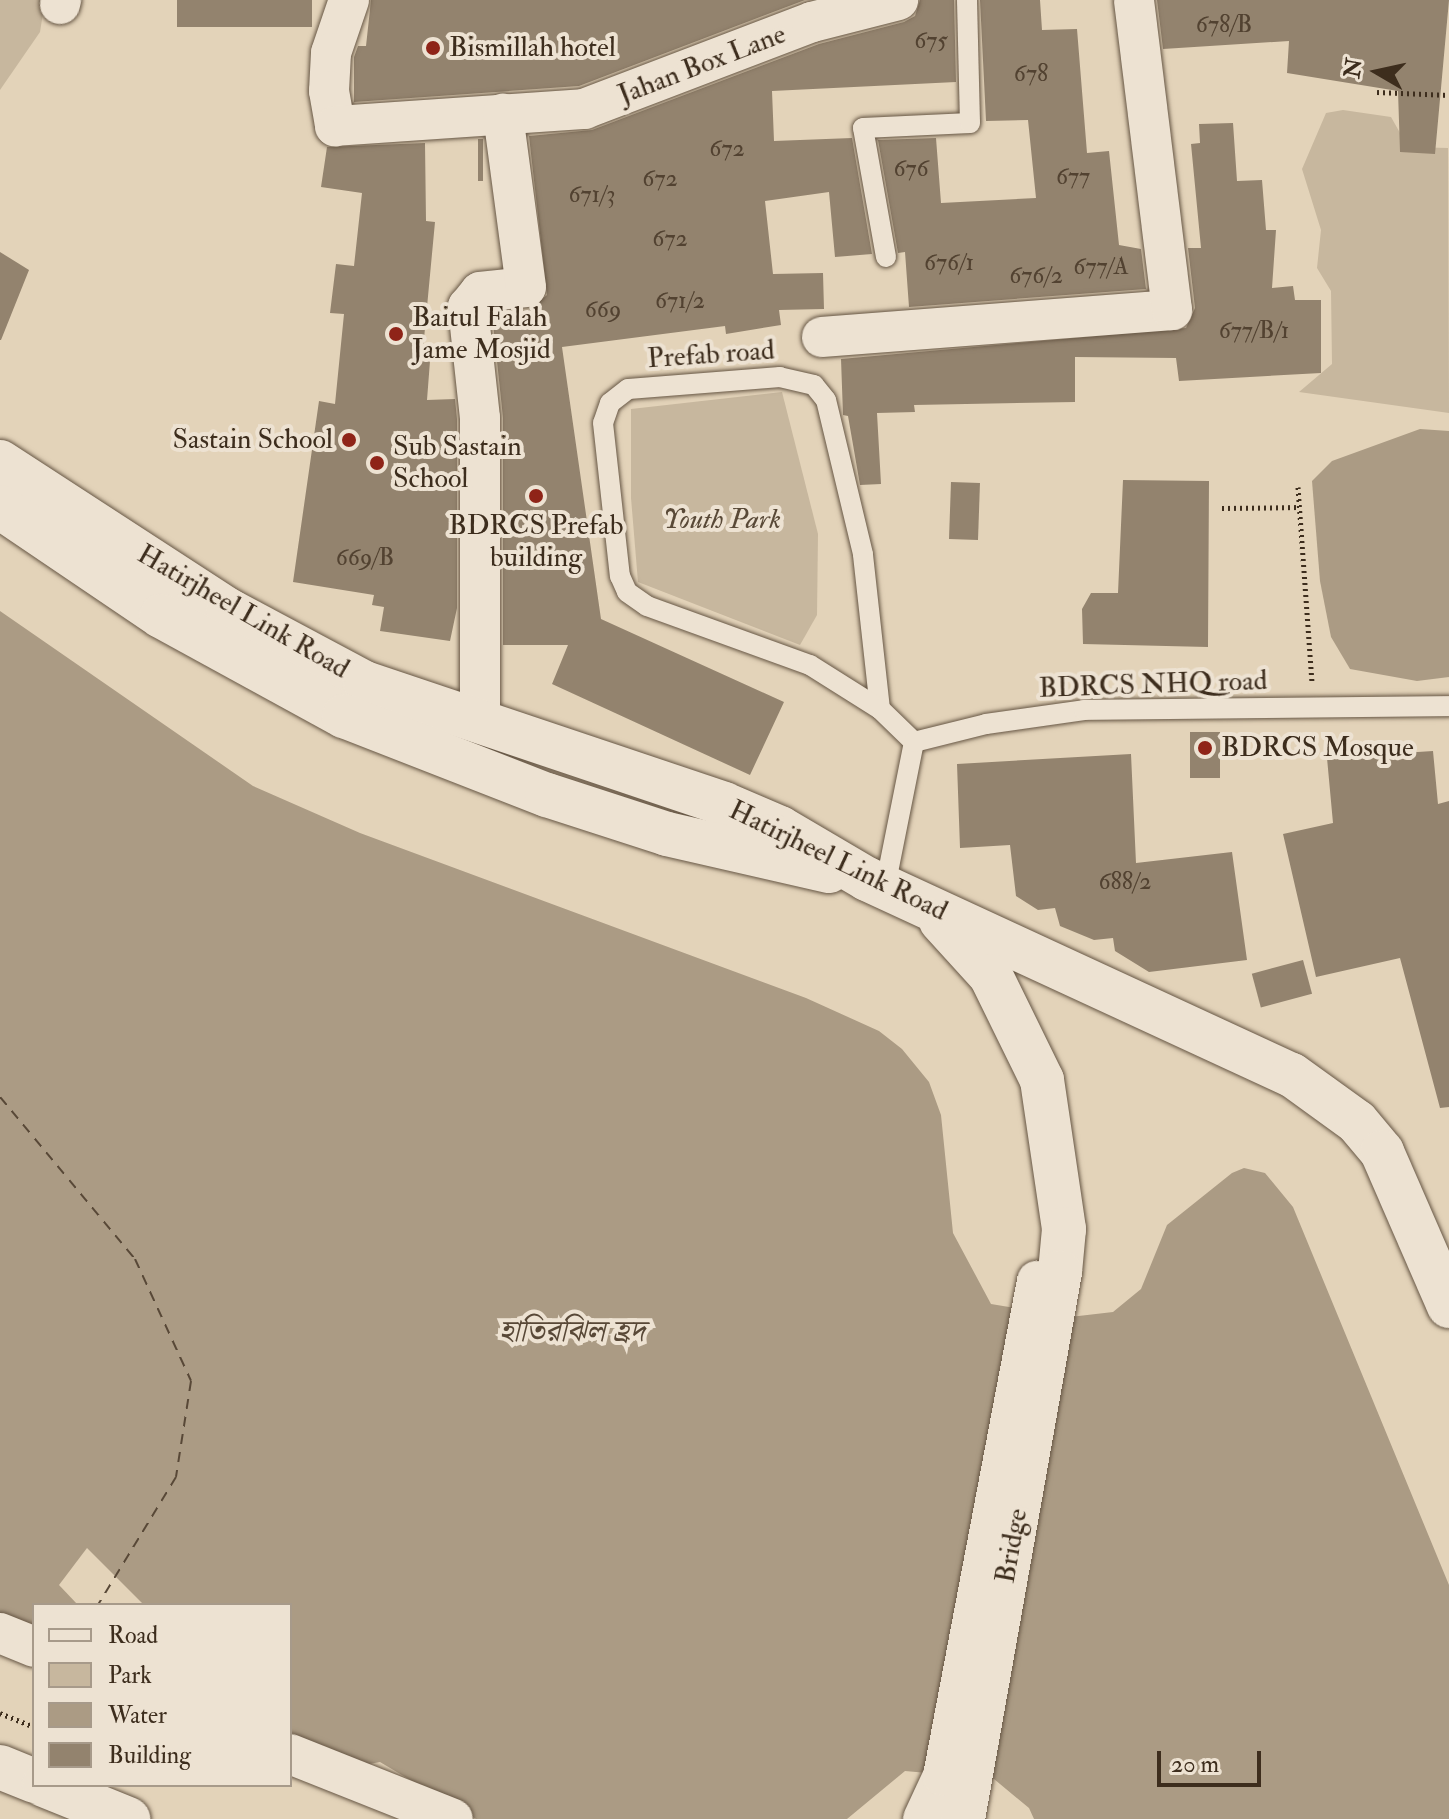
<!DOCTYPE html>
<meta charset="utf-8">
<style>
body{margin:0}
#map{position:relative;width:1449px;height:1819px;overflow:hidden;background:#e3d3b9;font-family:"IM FELL Double Pica","Noto Serif Bengali",serif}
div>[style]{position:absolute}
.green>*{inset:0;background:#c7b79e}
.water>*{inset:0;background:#ab9b84}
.pier>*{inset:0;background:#e3d3b9}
.ferry>*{height:2px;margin-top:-1px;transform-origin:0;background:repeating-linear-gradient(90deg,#584837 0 10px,transparent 0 18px)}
.building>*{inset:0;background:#93836e;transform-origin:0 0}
.path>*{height:5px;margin-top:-2.5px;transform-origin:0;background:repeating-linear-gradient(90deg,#3d2d1d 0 2px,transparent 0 6px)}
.roads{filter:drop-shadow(0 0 2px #665644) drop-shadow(0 0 2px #665644)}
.lane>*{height:20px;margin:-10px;padding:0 10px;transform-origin:10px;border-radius:10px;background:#ede2d2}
.street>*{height:40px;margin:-20px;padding:0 20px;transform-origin:20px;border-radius:20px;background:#ede2d2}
.secondary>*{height:44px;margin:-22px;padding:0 22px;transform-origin:22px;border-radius:22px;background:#ede2d2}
.dots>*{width:22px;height:22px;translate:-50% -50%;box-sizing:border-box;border:4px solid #ede2d2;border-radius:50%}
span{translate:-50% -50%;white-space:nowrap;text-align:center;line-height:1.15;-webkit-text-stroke:8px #ede2d2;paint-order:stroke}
.number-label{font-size:24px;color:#524231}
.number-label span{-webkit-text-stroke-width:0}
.poi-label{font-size:28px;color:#3d2d1d}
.left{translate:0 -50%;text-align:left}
.right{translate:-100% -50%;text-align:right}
.street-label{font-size:28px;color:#3d2d1d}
.park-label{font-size:28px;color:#594937;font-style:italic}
.water-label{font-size:30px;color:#584837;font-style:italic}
.legend{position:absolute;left:32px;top:1603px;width:260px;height:184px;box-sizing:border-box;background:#ede2d2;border:2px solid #a79a8a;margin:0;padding:10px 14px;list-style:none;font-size:24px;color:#3d2d1d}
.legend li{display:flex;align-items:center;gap:16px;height:40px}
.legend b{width:40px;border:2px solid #a79a8a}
.north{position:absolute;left:1337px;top:32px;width:80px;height:80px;-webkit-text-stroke:6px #ede2d2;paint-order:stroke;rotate:279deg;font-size:22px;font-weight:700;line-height:32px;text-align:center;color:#3d2d1d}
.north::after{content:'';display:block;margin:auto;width:28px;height:36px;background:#3d2d1d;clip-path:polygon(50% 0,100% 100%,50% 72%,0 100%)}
.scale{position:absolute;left:1157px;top:1751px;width:104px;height:36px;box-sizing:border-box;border:4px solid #3d2d1d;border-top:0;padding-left:10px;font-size:24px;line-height:28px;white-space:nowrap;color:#3d2d1d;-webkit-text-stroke:6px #ede2d2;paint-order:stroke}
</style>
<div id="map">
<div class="green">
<i style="clip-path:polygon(0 0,45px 0,40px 32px,0 90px)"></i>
<i style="clip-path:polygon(1343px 110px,1391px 117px,1408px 147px,1448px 148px,1449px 413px,1299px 392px,1332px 364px,1331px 291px,1317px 268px,1321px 230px,1302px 169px,1326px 113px)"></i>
<i style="clip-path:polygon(782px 392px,818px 534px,817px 615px,800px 645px,638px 582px,631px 498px,631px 409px)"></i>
</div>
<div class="water">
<i style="clip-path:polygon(1420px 429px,1449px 431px,1449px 677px,1417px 681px,1350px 669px,1331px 637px,1320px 581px,1312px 481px,1332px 461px)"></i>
<i style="clip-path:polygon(0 611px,253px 786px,360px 833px,806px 998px,879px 1031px,902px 1049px,929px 1082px,941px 1115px,953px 1233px,991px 1304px,1070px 1317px,1113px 1312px,1141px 1289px,1167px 1225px,1232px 1173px,1244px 1168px,1265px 1173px,1293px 1207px,1449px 1585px,1449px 1819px,1034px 1819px,1029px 1808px,994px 1779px,905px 1771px,847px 1819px,476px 1819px,380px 1762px,305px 1776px,290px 1770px,290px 1605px,34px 1605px,34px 1658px,0 1641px)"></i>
</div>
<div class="pier">
<i style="clip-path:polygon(87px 1548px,144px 1605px,78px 1605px,59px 1585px)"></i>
</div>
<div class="ferry">
<i style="left:0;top:1097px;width:211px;rotate:50.2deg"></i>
<i style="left:135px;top:1259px;width:134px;rotate:65.3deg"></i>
<i style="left:191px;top:1381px;width:97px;rotate:98.9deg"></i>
<i style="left:176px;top:1477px;width:150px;rotate:121.4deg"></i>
</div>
<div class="building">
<i style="left:177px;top:0;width:135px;height:27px"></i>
<i style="clip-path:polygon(371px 0,805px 0,579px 86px,354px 102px,354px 57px,358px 46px,366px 46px)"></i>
<i style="clip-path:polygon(920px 0,954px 0,956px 82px,772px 91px,774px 141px,852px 138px,872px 254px,835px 257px,829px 192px,765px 201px,773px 274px,823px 273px,824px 309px,779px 310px,781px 325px,726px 334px,725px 326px,562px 347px,601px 619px,784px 702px,750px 775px,552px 684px,568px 645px,503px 645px,503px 418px,492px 314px,529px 310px,547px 295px,529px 136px,592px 130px,819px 44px,904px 22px,915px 16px)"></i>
<i style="clip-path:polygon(980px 0,1040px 0,1042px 30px,1077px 29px,1087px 153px,1109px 151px,1119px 245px,1141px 249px,1146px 289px,909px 307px,905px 252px,898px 253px,878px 140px,936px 138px,941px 203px,1036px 198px,1028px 120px,986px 121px)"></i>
<i style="clip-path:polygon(1157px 0,1449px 0,1435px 154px,1400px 152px,1398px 91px,1287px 73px,1289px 41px,1163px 49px)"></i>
<i style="clip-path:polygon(1233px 123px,1237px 181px,1262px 180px,1266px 230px,1276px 230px,1272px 288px,1293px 286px,1295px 300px,1321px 300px,1321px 373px,1179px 381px,1176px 358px,1075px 357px,1075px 402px,914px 405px,915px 412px,877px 413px,881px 484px,860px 485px,848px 416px,843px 415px,841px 359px,1186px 328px,1195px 308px,1188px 248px,1201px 248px,1191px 144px,1200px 143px,1199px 124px)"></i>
<i style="left:478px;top:139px;width:5px;height:42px"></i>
<i style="clip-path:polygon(425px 143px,426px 221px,435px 222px,422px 360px,430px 361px,427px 400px,455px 399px,457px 419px,457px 608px,450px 641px,380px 631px,384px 607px,372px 605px,374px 595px,293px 582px,319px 401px,335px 404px,344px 314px,330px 313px,336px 264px,354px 266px,362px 193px,321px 187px,327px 147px)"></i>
<i style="clip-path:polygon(0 252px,29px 270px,1px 340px,0 340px)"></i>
<i style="clip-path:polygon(1123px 480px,1209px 481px,1208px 647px,1083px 644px,1082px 609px,1091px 593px,1118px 593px)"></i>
<i style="left:951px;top:482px;width:29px;height:57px;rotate:2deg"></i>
<i style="left:1190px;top:732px;width:30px;height:46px"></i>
<i style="clip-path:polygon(1433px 751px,1438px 804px,1449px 801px,1449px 1107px,1440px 1108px,1400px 958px,1316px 977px,1283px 834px,1333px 823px,1327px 758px)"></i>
<i style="clip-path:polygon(1131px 754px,1136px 863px,1232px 852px,1247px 960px,1149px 972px,1115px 951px,1113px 938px,1094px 940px,1060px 926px,1055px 908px,1038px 910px,1016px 896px,1010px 845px,960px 848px,957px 764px)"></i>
<i style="left:1303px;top:960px;width:35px;height:53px;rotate:75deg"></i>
</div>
<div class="path">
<i style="left:1377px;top:92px;width:72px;rotate:2.4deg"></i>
<i style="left:1298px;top:487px;width:196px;rotate:85.9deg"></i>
<i style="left:1222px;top:508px;width:77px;rotate:-0.7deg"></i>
<i style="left:0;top:1713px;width:37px;rotate:22deg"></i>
</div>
<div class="roads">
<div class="lane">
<i style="left:886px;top:257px;width:131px;rotate:-100.1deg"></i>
<i style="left:863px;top:128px;width:107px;rotate:-2.7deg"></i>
<i style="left:970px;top:123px;width:123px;rotate:-91.4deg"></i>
<i style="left:880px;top:709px;width:156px;rotate:-96.3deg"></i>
<i style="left:863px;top:554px;width:158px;rotate:-103.5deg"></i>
<i style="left:826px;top:400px;width:19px;rotate:-129deg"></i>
<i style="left:814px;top:385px;width:35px;rotate:-167deg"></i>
<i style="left:780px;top:377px;width:152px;rotate:175.5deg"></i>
<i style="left:628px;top:389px;width:23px;rotate:142deg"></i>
<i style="left:610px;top:403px;width:21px;rotate:109deg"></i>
<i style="left:603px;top:423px;width:154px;rotate:83.7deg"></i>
<i style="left:620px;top:576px;width:17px;rotate:66deg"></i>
<i style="left:627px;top:592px;width:24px;rotate:35deg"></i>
<i style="left:647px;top:606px;width:173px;rotate:19.9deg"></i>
<i style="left:810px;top:665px;width:83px;rotate:32.2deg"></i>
<i style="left:880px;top:709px;width:47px;rotate:44.1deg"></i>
<i style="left:885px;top:887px;width:148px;rotate:-78.7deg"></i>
<i style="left:914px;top:742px;width:74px;rotate:-14deg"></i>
<i style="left:986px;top:724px;width:99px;rotate:-8.1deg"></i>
<i style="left:1084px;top:710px;width:365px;rotate:-0.6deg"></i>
</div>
<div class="street">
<i style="left:349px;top:0;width:56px;rotate:108.8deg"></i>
<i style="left:331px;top:53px;width:38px;rotate:93deg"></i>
<i style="left:329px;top:91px;width:36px;rotate:80deg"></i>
<i style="left:335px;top:126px;width:250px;rotate:-3.9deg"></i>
<i style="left:584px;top:109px;width:244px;rotate:-20.9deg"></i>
<i style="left:812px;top:22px;width:89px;rotate:-14.3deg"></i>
<i style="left:60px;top:4px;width:4px;rotate:-76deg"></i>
<i style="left:822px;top:337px;width:351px;rotate:-4.4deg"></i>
<i style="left:1172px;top:310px;width:312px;rotate:-97deg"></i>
<i style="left:480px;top:723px;width:305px;rotate:-90deg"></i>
<i style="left:480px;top:418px;width:112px;rotate:-96.2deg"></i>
<i style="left:468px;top:307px;width:19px;rotate:-51deg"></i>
<i style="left:480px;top:292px;width:46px;rotate:-6.2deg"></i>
<i style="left:526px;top:287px;width:175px;rotate:-97.6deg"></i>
<i style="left:0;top:1633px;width:37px;rotate:22deg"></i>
<i style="left:290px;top:1754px;width:175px;rotate:21.7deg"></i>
<i style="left:923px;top:1819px;width:47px;rotate:-65.1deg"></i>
<i style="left:943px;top:1776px;width:504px;rotate:-79.25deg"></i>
</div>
<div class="secondary">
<i style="left:0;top:462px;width:272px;rotate:33deg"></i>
<i style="left:228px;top:610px;width:155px;rotate:28.1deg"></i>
<i style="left:365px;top:683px;width:379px;rotate:18.6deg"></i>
<i style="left:724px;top:804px;width:61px;rotate:23.2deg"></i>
<i style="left:780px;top:828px;width:101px;rotate:30.4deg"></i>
<i style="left:867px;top:879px;width:468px;rotate:24.8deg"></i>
<i style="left:1292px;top:1075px;width:80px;rotate:35.9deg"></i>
<i style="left:1357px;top:1122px;width:39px;rotate:50deg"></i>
<i style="left:1382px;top:1152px;width:168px;rotate:66.5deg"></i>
<i style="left:0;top:507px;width:194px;rotate:34.1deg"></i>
<i style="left:161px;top:616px;width:209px;rotate:28.7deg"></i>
<i style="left:344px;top:716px;width:218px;rotate:21.3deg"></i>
<i style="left:547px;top:795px;width:126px;rotate:18deg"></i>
<i style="left:667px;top:834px;width:166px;rotate:12.9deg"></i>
<i style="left:941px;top:921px;width:74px;rotate:47.7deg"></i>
<i style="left:991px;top:976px;width:116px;rotate:63.9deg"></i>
<i style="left:1042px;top:1080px;width:151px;rotate:81.6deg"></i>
<i style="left:1064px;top:1229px;width:43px;rotate:95.3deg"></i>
<i style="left:1060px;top:1272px;width:556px;rotate:100.06deg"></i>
<i style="left:0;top:1767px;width:37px;rotate:22deg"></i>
<i style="left:44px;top:1785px;width:91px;rotate:22deg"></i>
</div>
</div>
<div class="dots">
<i style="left:433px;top:48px;background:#8f2418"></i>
<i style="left:396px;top:334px;background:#8f2418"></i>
<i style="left:349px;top:440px;background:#8f2418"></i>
<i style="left:377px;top:463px;background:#8f2418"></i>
<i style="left:536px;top:496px;background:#8f2418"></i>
<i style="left:1205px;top:748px;background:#8f2418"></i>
</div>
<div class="number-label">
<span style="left:1224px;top:25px">678/B</span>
<span style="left:931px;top:41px">675</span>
<span style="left:1031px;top:74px">678</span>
<span style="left:727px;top:149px">672</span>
<span style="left:911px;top:169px">676</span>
<span style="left:1073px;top:177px">677</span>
<span style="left:660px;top:179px">672</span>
<span style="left:592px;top:195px">671/3</span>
<span style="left:670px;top:239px">672</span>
<span style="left:949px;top:263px">676/1</span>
<span style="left:1101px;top:267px">677/A</span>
<span style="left:1036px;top:276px">676/2</span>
<span style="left:680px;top:301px">671/2</span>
<span style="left:603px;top:310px">669</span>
<span style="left:1254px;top:331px">677/B/1</span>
<span style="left:365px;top:558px">669/B</span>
<span style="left:1125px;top:882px">688/2</span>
</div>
<div class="poi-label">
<span class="left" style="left:449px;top:48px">Bismillah hotel</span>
<span class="left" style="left:412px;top:334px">Baitul Falah<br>Jame Mosjid</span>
<span class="right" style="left:333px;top:440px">Sastain School</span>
<span class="left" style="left:393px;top:463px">Sub Sastain<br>School</span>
<span style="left:536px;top:542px">BDRCS Prefab<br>building</span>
<span class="left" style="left:1221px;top:748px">BDRCS Mosque</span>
</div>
<div class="street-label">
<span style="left:702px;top:65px;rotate:-21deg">Jahan Box Lane</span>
<span style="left:711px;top:355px;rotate:-4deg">Prefab road</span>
<span style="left:243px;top:612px;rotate:30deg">Hatirjheel Link Road</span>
<span style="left:1153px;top:685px;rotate:-2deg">BDRCS NHQ road</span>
<span style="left:838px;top:861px;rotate:26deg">Hatirjheel Link Road</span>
<span style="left:1012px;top:1546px;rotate:-80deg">Bridge</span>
</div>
<div class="park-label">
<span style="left:722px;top:520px">Youth Park</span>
</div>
<div class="water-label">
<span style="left:572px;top:1332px">হাতিরঝিল হ্রদ</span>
</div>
<ul class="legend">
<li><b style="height:10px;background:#ede2d2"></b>Road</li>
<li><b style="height:22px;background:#c7b79e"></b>Park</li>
<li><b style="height:22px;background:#ab9b84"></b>Water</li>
<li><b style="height:22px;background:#93836e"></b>Building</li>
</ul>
<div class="north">N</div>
<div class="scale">20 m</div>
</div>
